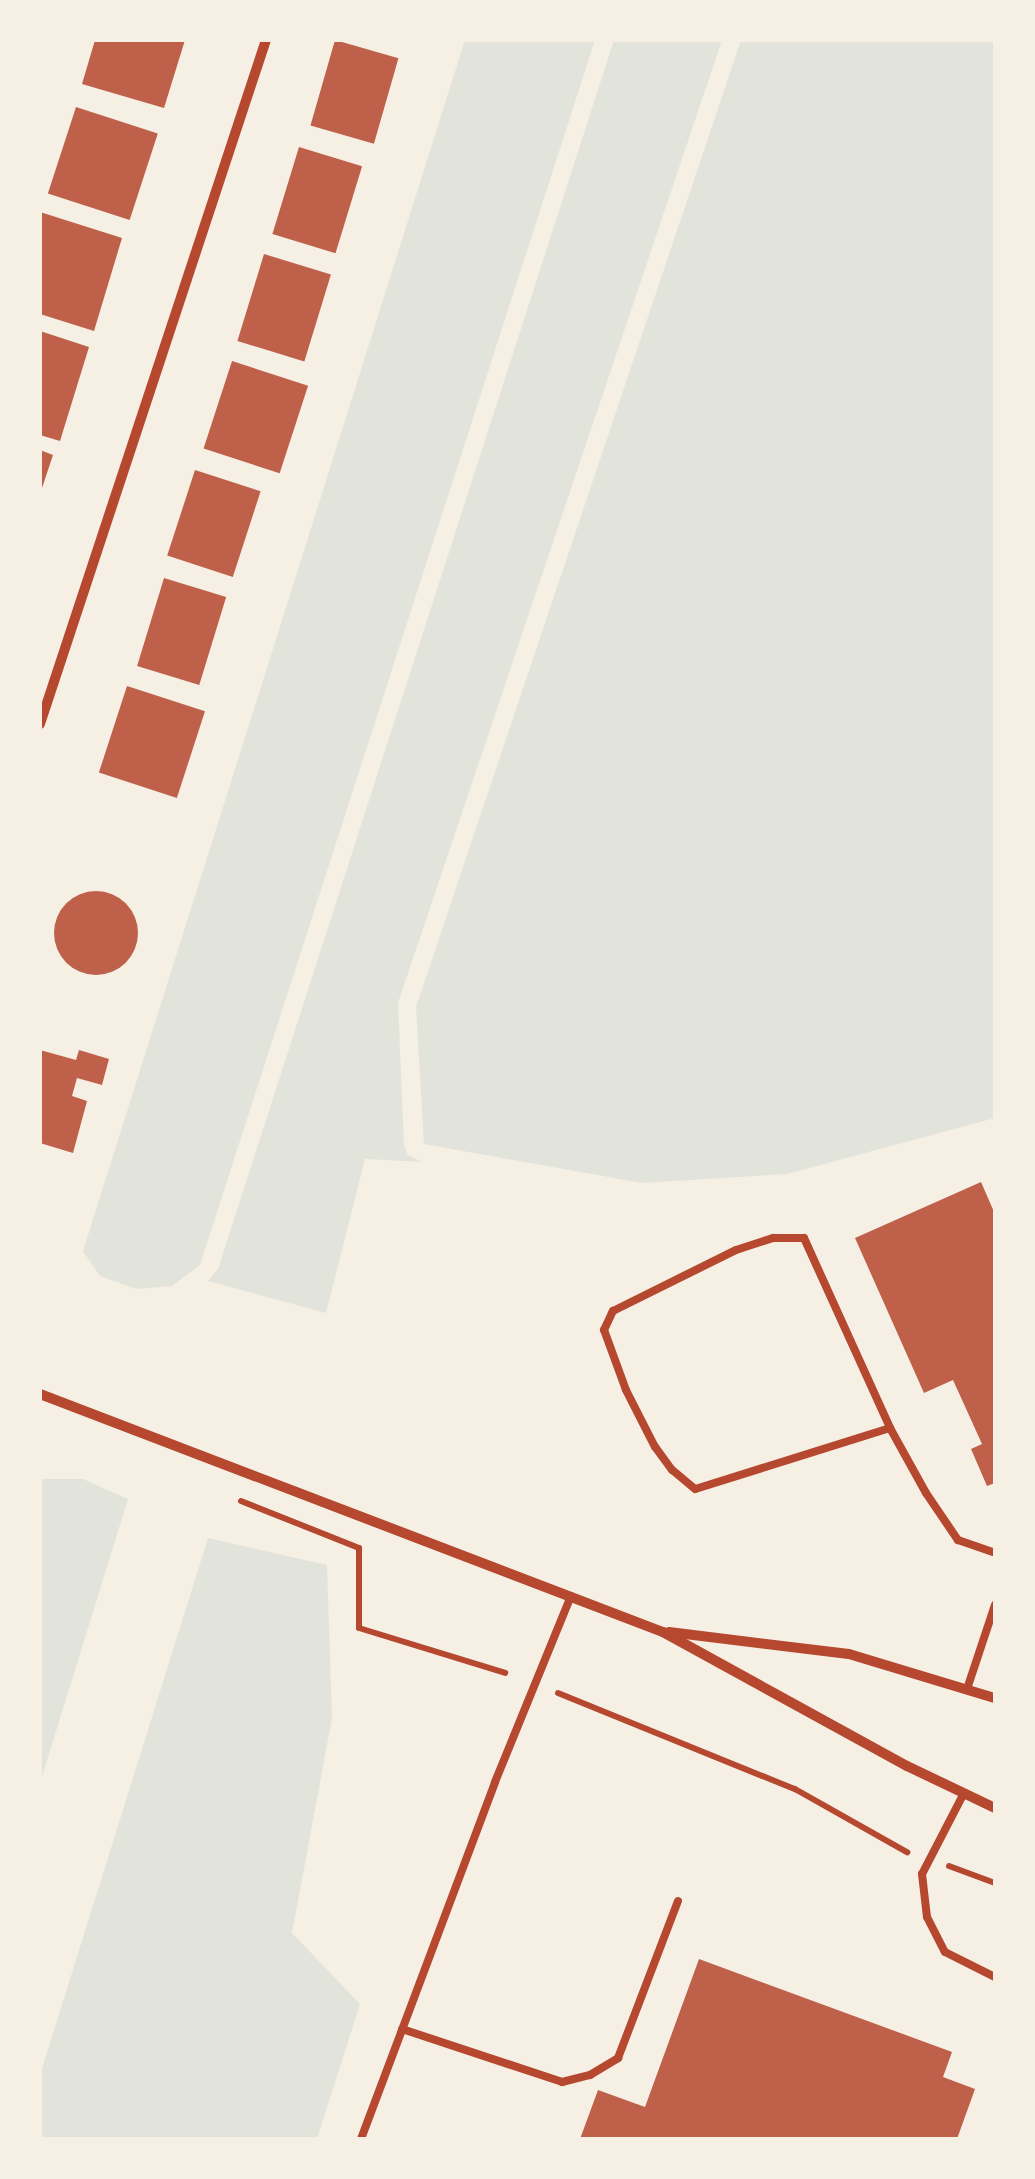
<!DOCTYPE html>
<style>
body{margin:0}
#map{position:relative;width:1035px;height:2179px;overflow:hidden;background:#f6efe4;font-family:"IBM Plex Sans",sans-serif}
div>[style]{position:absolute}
.green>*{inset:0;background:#e2e4dc}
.building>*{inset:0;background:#bf614a;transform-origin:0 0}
.round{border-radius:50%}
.path>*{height:6px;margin:-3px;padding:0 3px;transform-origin:3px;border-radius:3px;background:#b5482f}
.service>*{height:8px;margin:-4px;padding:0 4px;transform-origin:4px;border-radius:4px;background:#b5482f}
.minor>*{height:10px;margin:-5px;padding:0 5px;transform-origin:5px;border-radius:5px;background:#b5482f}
span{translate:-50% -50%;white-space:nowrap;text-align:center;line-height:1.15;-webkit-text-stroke:9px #f6efe4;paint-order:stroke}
.frame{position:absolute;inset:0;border:42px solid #f6efe4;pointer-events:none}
</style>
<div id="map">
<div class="green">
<i style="clip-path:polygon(465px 40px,595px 40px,200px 1265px,172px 1286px,136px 1289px,100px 1276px,83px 1251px)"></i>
<i style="clip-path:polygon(614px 40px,722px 40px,398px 1003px,404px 1146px,408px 1155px,422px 1162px,365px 1159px,326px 1313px,208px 1281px,218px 1269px)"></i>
<i style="clip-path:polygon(741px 40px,995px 40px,995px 1118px,787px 1174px,642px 1183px,424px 1144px,416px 1007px)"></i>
<i style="clip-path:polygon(40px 1479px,83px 1479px,128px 1499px,40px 1783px)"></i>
<i style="clip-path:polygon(208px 1538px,327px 1565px,332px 1718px,292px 1933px,360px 2004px,317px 2139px,40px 2139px,40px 2075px)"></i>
</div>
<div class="building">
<i style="clip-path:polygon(95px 40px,185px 40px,164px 108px,82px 84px)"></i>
<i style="left:335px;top:40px;width:66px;height:89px;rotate:16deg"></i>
<i style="left:76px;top:107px;width:86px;height:91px;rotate:18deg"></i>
<i style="left:299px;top:147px;width:66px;height:91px;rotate:17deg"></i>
<i style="clip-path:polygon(40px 212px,122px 238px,94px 331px,40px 314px)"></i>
<i style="left:264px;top:254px;width:70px;height:91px;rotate:17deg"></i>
<i style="clip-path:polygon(40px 331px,89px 347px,60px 441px,40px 435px)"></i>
<i style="left:232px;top:361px;width:80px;height:92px;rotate:18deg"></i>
<i style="clip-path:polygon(40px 450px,53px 455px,41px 491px,40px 491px)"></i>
<i style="left:195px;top:470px;width:69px;height:90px;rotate:18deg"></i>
<i style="left:164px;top:578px;width:65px;height:92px;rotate:17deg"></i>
<i style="left:127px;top:686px;width:82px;height:91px;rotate:18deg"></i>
<i class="round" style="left:54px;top:891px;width:84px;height:84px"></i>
<i style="clip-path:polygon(40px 1050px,76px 1060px,79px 1050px,109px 1059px,102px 1085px,77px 1078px,72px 1096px,87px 1101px,73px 1153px,40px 1143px)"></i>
<i style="clip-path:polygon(981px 1182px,995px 1214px,995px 1483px,987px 1486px,971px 1449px,982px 1444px,953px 1380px,924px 1393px,855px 1238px)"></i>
<i style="clip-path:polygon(699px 1959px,952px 2052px,943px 2077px,975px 2089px,957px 2139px,580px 2139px,598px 2090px,645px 2107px)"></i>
</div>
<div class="path">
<i style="left:241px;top:1501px;width:127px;rotate:21.7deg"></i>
<i style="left:359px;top:1548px;width:80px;rotate:90deg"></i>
<i style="left:359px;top:1628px;width:153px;rotate:17.1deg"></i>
<i style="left:558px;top:1693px;width:256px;rotate:22.1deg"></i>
<i style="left:795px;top:1789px;width:129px;rotate:29.4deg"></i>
<i style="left:949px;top:1866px;width:49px;rotate:20.3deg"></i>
</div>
<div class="service">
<i style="left:890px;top:1428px;width:204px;rotate:162.6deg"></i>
<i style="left:695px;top:1489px;width:30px;rotate:-140deg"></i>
<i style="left:672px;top:1470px;width:29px;rotate:-126deg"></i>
<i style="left:655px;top:1447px;width:64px;rotate:-117deg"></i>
<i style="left:626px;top:1390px;width:64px;rotate:-110.1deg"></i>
<i style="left:604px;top:1330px;width:21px;rotate:-65deg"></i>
<i style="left:613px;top:1311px;width:137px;rotate:-26.4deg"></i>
<i style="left:736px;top:1250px;width:39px;rotate:-18deg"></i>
<i style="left:773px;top:1238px;width:31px"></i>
<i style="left:804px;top:1238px;width:209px;rotate:65.6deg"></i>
<i style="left:890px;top:1428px;width:74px;rotate:61deg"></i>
<i style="left:926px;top:1493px;width:57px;rotate:55.8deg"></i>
<i style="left:958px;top:1540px;width:39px;rotate:19deg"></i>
<i style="left:967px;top:1689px;width:89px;rotate:-71.6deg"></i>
<i style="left:964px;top:1793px;width:91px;rotate:117.4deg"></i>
<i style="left:922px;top:1874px;width:43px;rotate:83.4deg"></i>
<i style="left:927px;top:1917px;width:39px;rotate:63deg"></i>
<i style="left:945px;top:1952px;width:56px;rotate:26.6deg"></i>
<i style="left:402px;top:2029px;width:169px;rotate:18.3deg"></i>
<i style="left:562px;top:2082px;width:29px;rotate:-14deg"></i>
<i style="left:590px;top:2075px;width:33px;rotate:-31deg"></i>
<i style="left:618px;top:2058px;width:168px;rotate:-69.1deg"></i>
<i style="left:361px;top:2139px;width:381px;rotate:-69.4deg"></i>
<i style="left:495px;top:1782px;width:201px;rotate:-67.8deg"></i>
</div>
<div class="minor">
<i style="left:40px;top:724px;width:720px;rotate:-71.72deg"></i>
<i style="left:40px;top:1394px;width:667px;rotate:20.91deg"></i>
<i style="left:663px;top:1632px;width:278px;rotate:28.8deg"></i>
<i style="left:907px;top:1766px;width:98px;rotate:25.5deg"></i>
<i style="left:669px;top:1632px;width:181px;rotate:7deg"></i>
<i style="left:849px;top:1654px;width:152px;rotate:16.8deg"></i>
</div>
<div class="frame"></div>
</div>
